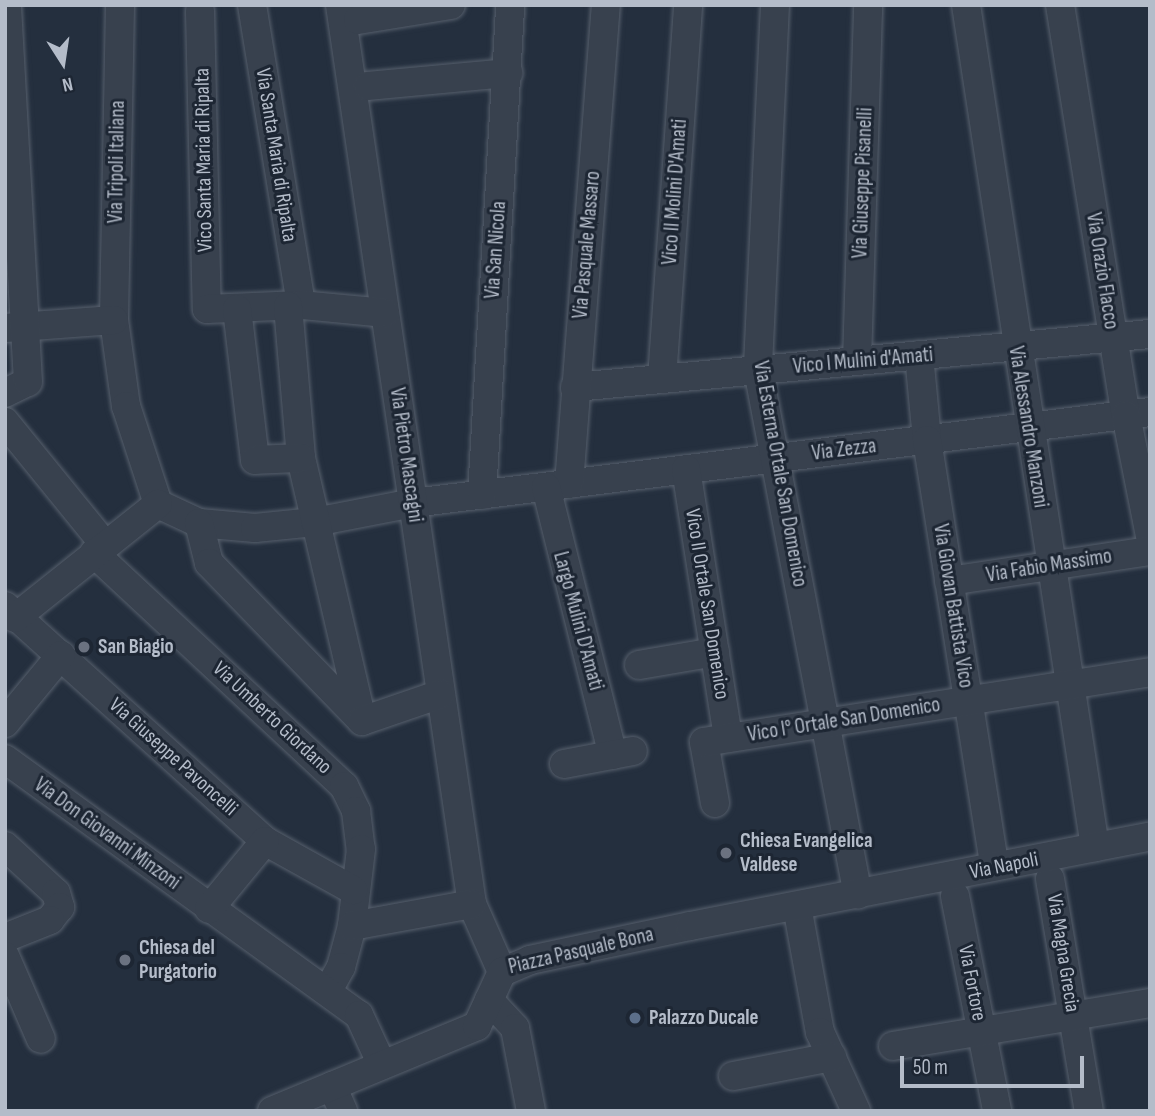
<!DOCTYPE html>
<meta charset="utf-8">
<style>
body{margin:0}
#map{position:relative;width:1155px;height:1116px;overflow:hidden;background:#242f3e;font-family:"Sofia Sans Condensed",sans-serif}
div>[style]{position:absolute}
.roads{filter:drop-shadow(0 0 2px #565f6c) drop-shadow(0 0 2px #565f6c)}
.minor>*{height:28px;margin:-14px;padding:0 14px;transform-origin:14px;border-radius:14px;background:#38414e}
.dots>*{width:19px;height:19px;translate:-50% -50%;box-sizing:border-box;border:4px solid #1d2633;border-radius:50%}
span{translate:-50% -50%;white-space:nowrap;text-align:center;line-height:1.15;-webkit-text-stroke:6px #1d2633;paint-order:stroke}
.street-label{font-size:21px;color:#b4bcc9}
.poi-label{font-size:21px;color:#b4bcc9;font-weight:700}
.left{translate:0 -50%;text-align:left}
.frame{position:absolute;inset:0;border:7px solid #b4bcc9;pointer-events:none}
.north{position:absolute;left:28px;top:28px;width:70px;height:70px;-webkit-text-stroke:5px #1d2633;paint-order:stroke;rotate:168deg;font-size:19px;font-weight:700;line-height:28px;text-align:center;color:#b4bcc9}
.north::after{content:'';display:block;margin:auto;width:24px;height:32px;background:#b4bcc9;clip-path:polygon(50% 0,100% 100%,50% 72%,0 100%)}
.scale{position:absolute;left:900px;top:1056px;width:184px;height:32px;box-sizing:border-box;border:4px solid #b4bcc9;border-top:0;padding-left:9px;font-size:21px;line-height:24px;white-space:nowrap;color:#b4bcc9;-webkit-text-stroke:5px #1d2633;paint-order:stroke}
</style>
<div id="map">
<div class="roads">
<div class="minor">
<i style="left:120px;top:5px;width:315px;rotate:91.1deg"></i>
<i style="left:114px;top:320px;width:87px;rotate:82.1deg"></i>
<i style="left:126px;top:406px;width:103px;rotate:71.9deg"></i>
<i style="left:158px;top:504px;width:45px;rotate:24.9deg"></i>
<i style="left:199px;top:523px;width:56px;rotate:5.1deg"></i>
<i style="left:255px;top:528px;width:60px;rotate:-5.7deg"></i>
<i style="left:315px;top:522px;width:100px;rotate:-11deg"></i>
<i style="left:413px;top:503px;width:743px;rotate:-7.04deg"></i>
<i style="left:252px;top:5px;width:304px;rotate:80.7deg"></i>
<i style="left:340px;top:5px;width:909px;rotate:81.65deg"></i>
<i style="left:472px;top:904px;width:74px;rotate:66.2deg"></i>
<i style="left:775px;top:5px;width:365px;rotate:92.7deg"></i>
<i style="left:758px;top:370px;width:534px;rotate:79.22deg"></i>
<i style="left:966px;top:5px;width:852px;rotate:81.29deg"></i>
<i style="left:1060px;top:5px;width:415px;rotate:80.9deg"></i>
<i style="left:1126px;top:415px;width:123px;rotate:78.8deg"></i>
<i style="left:200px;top:11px;width:298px;rotate:88.7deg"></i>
<i style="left:207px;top:309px;width:94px;rotate:-2.4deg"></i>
<i style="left:301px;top:305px;width:84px;rotate:5.4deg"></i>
<i style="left:358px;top:20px;width:94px;rotate:-9.2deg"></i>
<i style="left:368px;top:86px;width:141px;rotate:-5.3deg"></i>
<i style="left:288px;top:306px;width:153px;rotate:85.1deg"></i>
<i style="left:301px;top:458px;width:270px;rotate:76.9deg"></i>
<i style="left:237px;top:309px;width:152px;rotate:83.2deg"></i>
<i style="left:255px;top:460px;width:46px;rotate:-2.5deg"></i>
<i style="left:5px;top:328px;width:109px;rotate:-4.2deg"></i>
<i style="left:919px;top:355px;width:85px;rotate:84.6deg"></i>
<i style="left:927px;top:440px;width:420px;rotate:81deg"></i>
<i style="left:857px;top:361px;width:356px;rotate:-88.2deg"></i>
<i style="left:662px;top:379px;width:375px;rotate:-86deg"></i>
<i style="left:575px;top:387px;width:577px;rotate:-5.27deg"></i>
<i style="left:5px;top:393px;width:25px;rotate:-26deg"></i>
<i style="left:28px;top:382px;width:378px;rotate:-93.2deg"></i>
<i style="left:5px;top:422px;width:159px;rotate:50.9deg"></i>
<i style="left:686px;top:469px;width:272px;rotate:81.1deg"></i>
<i style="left:569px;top:484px;width:480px;rotate:-85.6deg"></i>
<i style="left:546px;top:487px;width:276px;rotate:76deg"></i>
<i style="left:482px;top:495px;width:491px;rotate:-86.7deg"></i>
<i style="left:199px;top:523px;width:41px;rotate:76deg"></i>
<i style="left:209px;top:563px;width:220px;rotate:45.9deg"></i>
<i style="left:362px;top:721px;width:83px;rotate:-18.9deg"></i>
<i style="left:94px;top:553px;width:342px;rotate:43deg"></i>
<i style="left:344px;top:786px;width:28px;rotate:64deg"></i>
<i style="left:356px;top:811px;width:38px;rotate:83deg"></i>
<i style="left:361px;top:849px;width:78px;rotate:96.7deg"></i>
<i style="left:352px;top:926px;width:42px;rotate:105deg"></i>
<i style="left:341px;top:967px;width:26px;rotate:119deg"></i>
<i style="left:949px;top:581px;width:203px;rotate:-8.5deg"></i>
<i style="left:5px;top:606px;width:350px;rotate:42.1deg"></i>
<i style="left:265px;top:841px;width:101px;rotate:29.1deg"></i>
<i style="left:15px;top:618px;width:183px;rotate:-38.6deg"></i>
<i style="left:639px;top:665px;width:77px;rotate:-9.7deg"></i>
<i style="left:5px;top:723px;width:88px;rotate:-50.5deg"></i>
<i style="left:5px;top:759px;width:437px;rotate:35.9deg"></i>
<i style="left:359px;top:1015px;width:55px;rotate:65.3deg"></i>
<i style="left:564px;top:764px;width:70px;rotate:-10.7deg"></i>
<i style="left:715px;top:803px;width:62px;rotate:-100.2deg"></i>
<i style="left:704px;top:742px;width:451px;rotate:-8.9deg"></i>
<i style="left:5px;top:846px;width:69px;rotate:42.7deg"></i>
<i style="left:56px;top:893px;width:15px;rotate:74deg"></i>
<i style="left:60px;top:907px;width:16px;rotate:128deg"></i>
<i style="left:50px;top:920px;width:48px;rotate:158.2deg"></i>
<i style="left:1050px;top:879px;width:235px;rotate:80.5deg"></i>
<i style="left:955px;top:896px;width:219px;rotate:78.9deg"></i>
<i style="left:797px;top:906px;width:128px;rotate:79.7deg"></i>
<i style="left:820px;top:1032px;width:87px;rotate:65.5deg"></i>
<i style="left:209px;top:909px;width:88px;rotate:-50.5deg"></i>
<i style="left:352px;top:926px;width:122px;rotate:-10.4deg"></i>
<i style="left:5px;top:956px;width:90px;rotate:66.6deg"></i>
<i style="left:502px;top:972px;width:30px;rotate:-23deg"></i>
<i style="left:530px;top:960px;width:164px;rotate:-12deg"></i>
<i style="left:690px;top:926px;width:469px;rotate:-11deg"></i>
<i style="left:489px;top:1000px;width:38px;rotate:47deg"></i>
<i style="left:515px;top:1028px;width:85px;rotate:79.1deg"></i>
<i style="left:893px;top:1046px;width:261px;rotate:-9.5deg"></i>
<i style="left:733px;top:1076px;width:101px;rotate:-10.9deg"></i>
<i style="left:332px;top:1086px;width:27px;rotate:66deg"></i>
<i style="left:272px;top:1111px;width:222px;rotate:-22.5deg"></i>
<i style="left:477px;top:1026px;width:60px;rotate:-65.2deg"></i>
</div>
</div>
<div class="dots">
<i style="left:84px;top:647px;background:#6b7280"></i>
<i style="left:726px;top:853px;background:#6b7280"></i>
<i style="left:125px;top:960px;background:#6b7280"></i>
<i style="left:635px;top:1018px;background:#5c6f8a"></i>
</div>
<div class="street-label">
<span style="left:276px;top:155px;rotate:81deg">Via Santa Maria di Ripalta</span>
<span style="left:204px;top:160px;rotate:-91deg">Vico Santa Maria di Ripalta</span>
<span style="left:117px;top:162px;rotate:-89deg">Via Tripoli Italiana</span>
<span style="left:863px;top:183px;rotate:-88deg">Via Giuseppe Pisanelli</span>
<span style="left:675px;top:192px;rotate:-86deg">Vico II Molini D'Amati</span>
<span style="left:587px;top:245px;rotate:-85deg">Via Pasquale Massaro</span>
<span style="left:496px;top:250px;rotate:-86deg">Via San Nicola</span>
<span style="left:1102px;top:271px;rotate:81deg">Via Orazio Flacco</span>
<span style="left:863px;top:361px;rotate:-5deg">Vico I Mulini d'Amati</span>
<span style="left:1028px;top:427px;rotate:81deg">Via Alessandro Manzoni</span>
<span style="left:844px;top:450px;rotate:-7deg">Via Zezza</span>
<span style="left:406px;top:455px;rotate:82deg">Via Pietro Mascagni</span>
<span style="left:780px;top:474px;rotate:80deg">Via Esterna Ortale San Domenico</span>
<span style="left:1049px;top:566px;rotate:-9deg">Via Fabio Massimo</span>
<span style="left:707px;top:604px;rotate:81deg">Vico II Ortale San Domenico</span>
<span style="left:953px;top:606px;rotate:81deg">Via Giovan Battista Vico</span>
<span style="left:578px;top:621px;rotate:75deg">Largo Mulini D'Amati</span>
<span style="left:272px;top:718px;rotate:43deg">Via Umberto Giordano</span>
<span style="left:844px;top:720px;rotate:-9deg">Vico I° Ortale San Domenico</span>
<span style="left:173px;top:757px;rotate:42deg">Via Giuseppe Pavoncelli</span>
<span style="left:107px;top:834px;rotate:36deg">Via Don Giovanni Minzoni</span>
<span style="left:1004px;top:866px;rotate:-11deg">Via Napoli</span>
<span style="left:581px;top:951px;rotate:-13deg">Piazza Pasquale Bona</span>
<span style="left:1063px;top:953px;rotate:81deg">Via Magna Grecia</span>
<span style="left:972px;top:983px;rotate:79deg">Via Fortore</span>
</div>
<div class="poi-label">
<span class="left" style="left:98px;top:647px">San Biagio</span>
<span class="left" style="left:740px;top:853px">Chiesa Evangelica<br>Valdese</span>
<span class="left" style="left:139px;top:960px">Chiesa del<br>Purgatorio</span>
<span class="left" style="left:649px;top:1018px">Palazzo Ducale</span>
</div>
<div class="frame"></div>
<div class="north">N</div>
<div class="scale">50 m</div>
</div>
